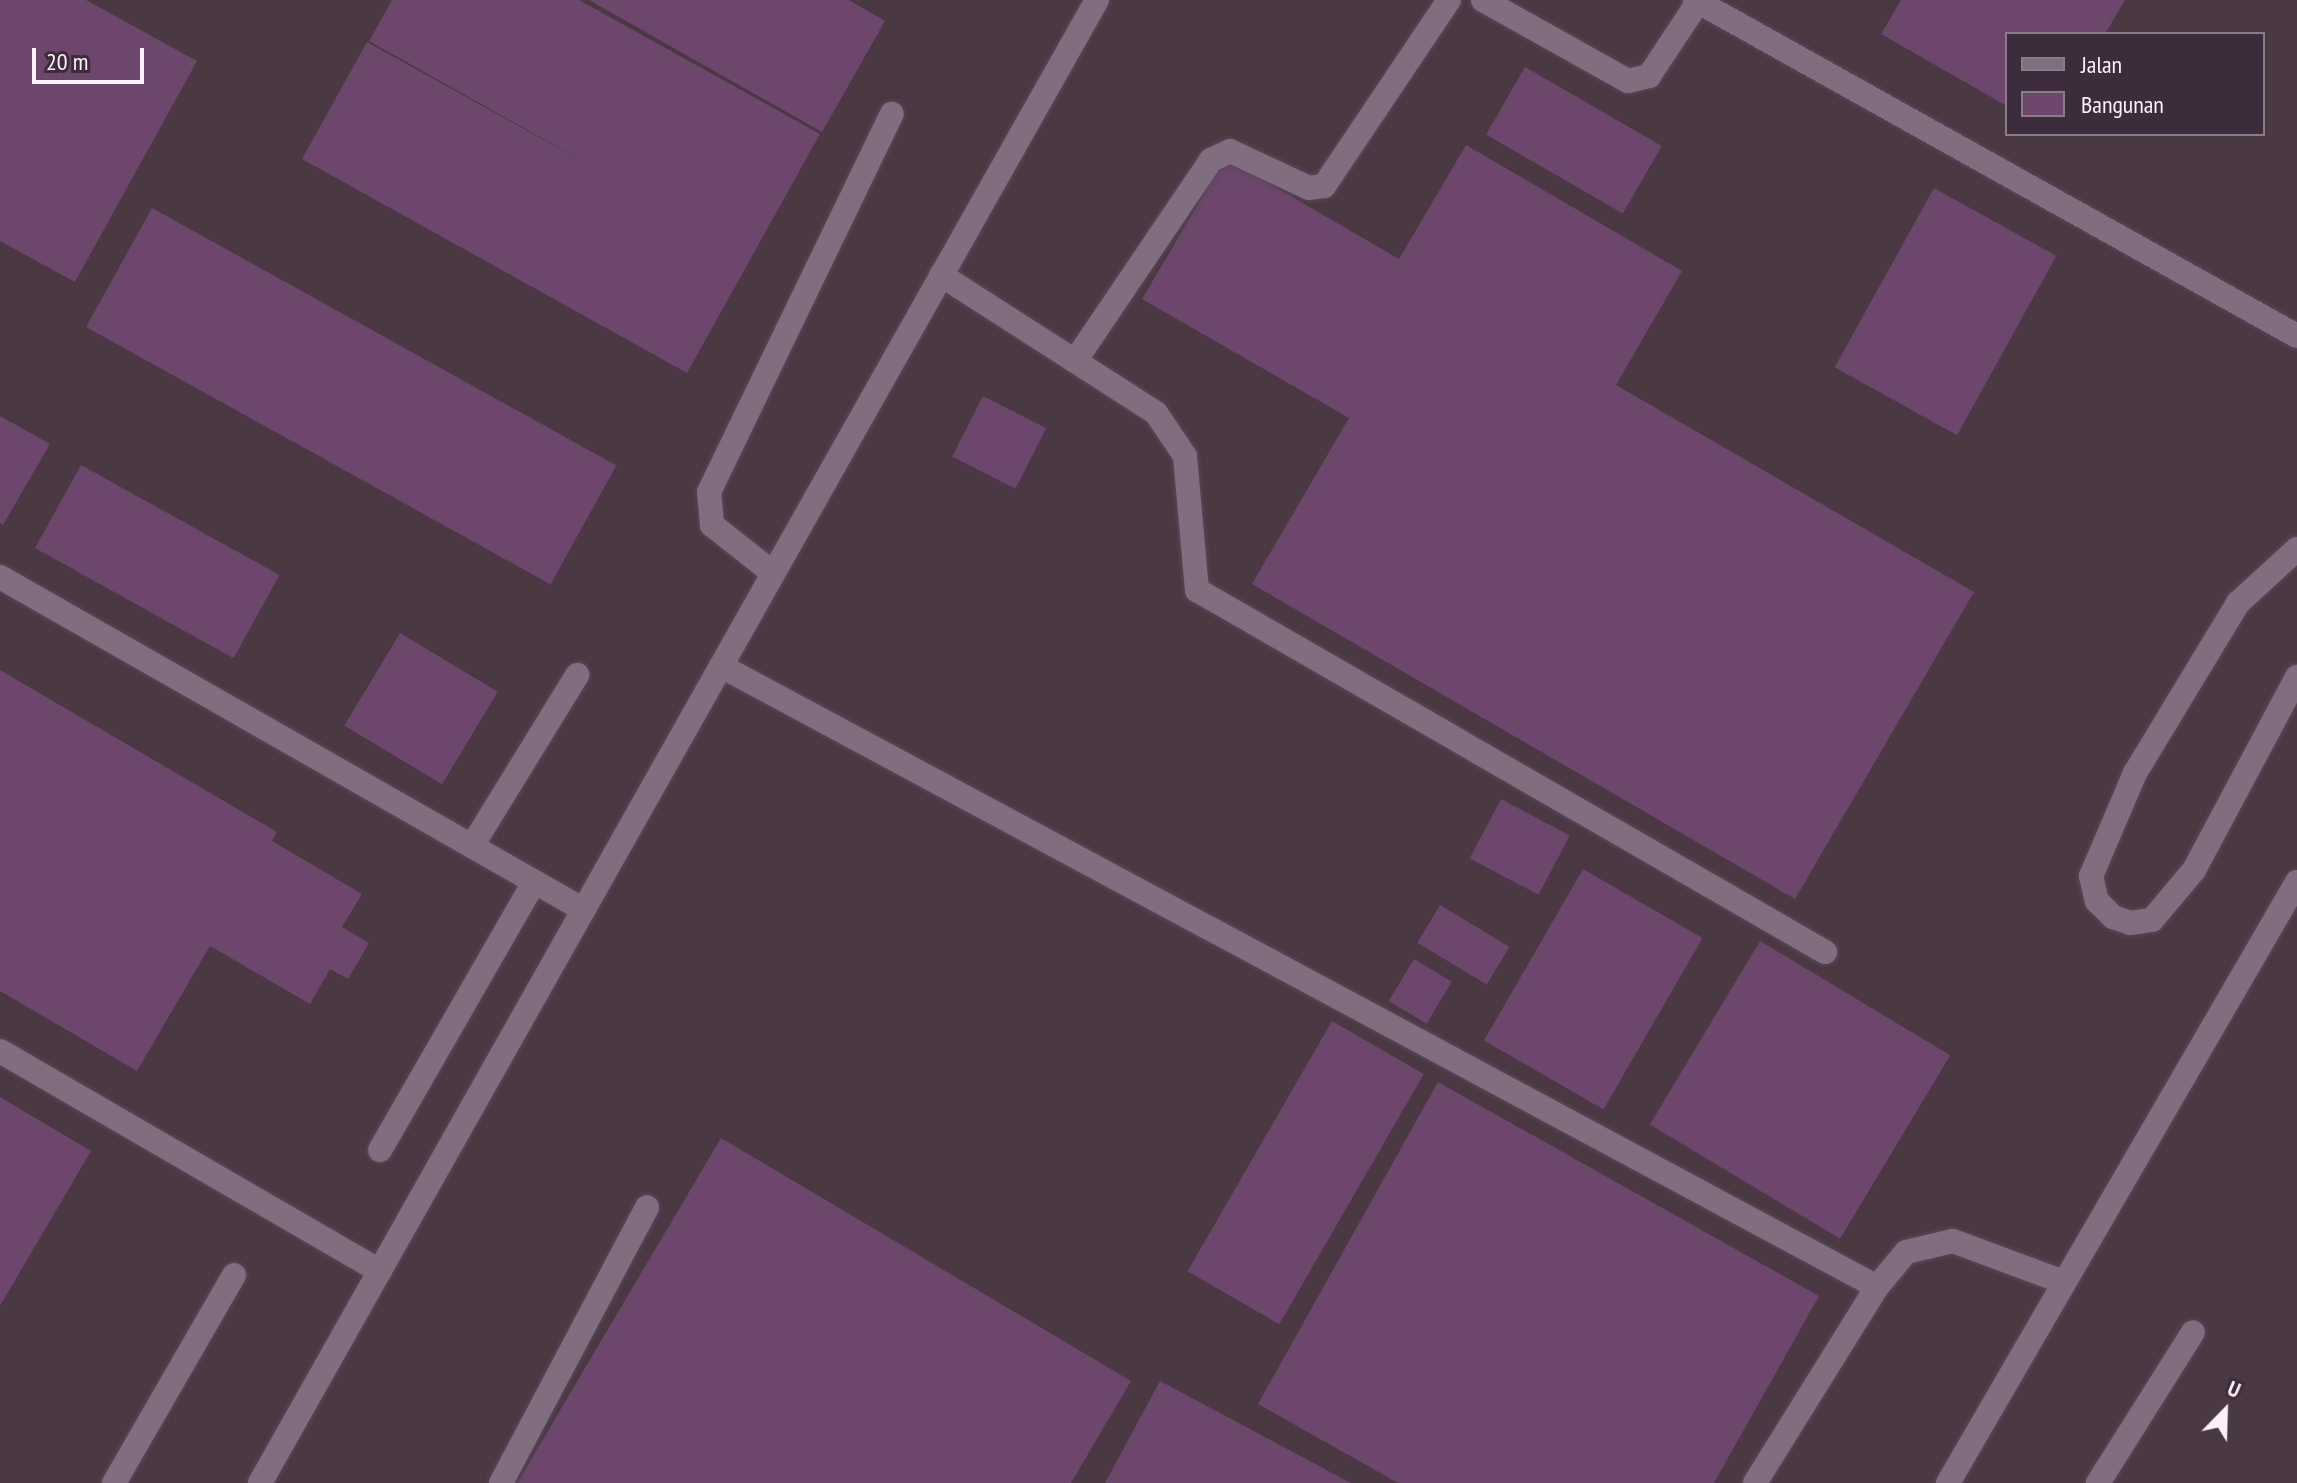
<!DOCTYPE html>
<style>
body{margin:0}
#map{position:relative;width:2297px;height:1483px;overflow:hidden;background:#3d2c3c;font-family:"PT Sans Narrow",sans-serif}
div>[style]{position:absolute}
.industrial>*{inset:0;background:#4a3843}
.building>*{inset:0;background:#6c466b;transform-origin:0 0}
.roads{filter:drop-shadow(0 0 2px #574957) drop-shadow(0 0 2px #574957)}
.minor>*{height:24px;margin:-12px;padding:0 12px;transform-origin:12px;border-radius:12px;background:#806d7f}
span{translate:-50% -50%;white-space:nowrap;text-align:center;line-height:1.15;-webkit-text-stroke:8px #3d2c3c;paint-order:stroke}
.legend{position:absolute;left:2005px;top:32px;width:260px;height:104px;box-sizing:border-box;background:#3d2c3c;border:2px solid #897b88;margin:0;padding:10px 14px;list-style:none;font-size:24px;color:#fcf1fb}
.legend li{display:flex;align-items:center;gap:16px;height:40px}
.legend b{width:40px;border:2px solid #897b88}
.north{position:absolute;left:2185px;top:1371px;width:80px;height:80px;-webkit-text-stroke:6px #3d2c3c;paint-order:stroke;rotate:23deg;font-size:22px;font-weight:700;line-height:32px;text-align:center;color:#fcf1fb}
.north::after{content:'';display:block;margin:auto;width:28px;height:36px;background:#fcf1fb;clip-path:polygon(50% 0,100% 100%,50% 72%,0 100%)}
.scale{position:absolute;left:32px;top:48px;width:112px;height:36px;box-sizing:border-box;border:4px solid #fcf1fb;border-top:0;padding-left:10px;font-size:24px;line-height:28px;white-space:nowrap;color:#fcf1fb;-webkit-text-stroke:6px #3d2c3c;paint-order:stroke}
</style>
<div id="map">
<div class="industrial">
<i style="clip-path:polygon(evenodd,0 0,2297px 0,2297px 1483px,0 1483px,0 0,2007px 34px,2263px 34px,2263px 134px,2007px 134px,2007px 34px)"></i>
</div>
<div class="building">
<i style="clip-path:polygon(0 0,86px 0,197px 61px,75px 282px,0 241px)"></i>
<i style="clip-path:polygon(392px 0,579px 0,820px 134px,687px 373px,302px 159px,367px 42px,595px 168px,369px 41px)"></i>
<i style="clip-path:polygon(589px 0,849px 0,885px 21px,822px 132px)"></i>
<i style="clip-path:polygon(1901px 0,2125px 0,2105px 34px,2007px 34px,2007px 106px,1881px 34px)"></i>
<i style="left:1525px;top:67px;width:158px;height:78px;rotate:30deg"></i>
<i style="clip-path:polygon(1466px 145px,1682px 271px,1616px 385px,1974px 592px,1795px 899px,1252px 584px,1349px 418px,1142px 299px,1225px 158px,1399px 259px)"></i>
<i style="left:1934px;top:188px;width:140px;height:205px;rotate:29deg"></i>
<i style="left:152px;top:208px;width:531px;height:136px;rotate:29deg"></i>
<i style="left:983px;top:396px;width:71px;height:68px;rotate:27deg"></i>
<i style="clip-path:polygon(0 416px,50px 444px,3px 525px,0 523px)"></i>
<i style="left:81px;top:465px;width:227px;height:95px;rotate:29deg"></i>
<i style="left:400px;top:633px;width:114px;height:108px;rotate:31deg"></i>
<i style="clip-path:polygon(0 670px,277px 832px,272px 841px,362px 894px,342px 927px,369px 943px,348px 979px,330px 969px,310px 1004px,210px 946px,137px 1071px,0 991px)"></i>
<i style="left:1501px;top:799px;width:78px;height:67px;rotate:28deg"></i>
<i style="left:1583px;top:869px;width:138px;height:198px;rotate:30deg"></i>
<i style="left:1440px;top:905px;width:81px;height:44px;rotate:31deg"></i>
<i style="left:1760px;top:941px;width:222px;height:214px;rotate:31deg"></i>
<i style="left:1414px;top:959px;width:44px;height:49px;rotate:31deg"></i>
<i style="left:1332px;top:1021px;width:106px;height:289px;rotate:30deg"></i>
<i style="clip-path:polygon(1438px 1082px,1819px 1296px,1714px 1483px,1398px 1483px,1258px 1404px)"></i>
<i style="clip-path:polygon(0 1097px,91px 1151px,0 1306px)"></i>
<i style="clip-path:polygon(721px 1138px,1131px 1381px,1071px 1483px,517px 1483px)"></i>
<i style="clip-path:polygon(1160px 1381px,1351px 1483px,1105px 1483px)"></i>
</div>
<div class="roads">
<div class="minor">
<i style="left:1483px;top:0;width:166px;rotate:29.2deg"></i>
<i style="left:1628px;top:81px;width:22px;rotate:-13deg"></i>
<i style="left:1649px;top:76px;width:89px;rotate:-56.5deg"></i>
<i style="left:1695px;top:0;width:689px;rotate:29.17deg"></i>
<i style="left:941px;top:275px;width:255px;rotate:32.7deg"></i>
<i style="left:1156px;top:413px;width:52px;rotate:56deg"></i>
<i style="left:1185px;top:456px;width:135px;rotate:84.9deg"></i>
<i style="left:1197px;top:590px;width:725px;rotate:29.96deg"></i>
<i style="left:1075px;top:361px;width:243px;rotate:-55.9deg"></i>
<i style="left:1211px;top:160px;width:21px;rotate:-25deg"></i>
<i style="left:1230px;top:151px;width:87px;rotate:25.1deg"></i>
<i style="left:1309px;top:188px;width:15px;rotate:-8deg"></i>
<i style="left:1324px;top:186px;width:224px;rotate:-56.1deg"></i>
<i style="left:2297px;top:549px;width:80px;rotate:137.5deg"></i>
<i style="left:2238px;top:603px;width:199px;rotate:121.2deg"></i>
<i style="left:2135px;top:773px;width:112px;rotate:113.1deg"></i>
<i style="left:2091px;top:876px;width:26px;rotate:77deg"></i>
<i style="left:2097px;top:901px;width:23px;rotate:45deg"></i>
<i style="left:2113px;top:917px;width:18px;rotate:19deg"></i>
<i style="left:2130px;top:923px;width:22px;rotate:-8deg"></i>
<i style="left:2152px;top:920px;width:65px;rotate:-50deg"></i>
<i style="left:2194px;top:870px;width:219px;rotate:-61.9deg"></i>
<i style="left:773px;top:573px;width:78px;rotate:-141.8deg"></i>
<i style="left:712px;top:525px;width:33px;rotate:-95deg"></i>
<i style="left:709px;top:492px;width:420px;rotate:-64.2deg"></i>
<i style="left:0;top:577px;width:672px;rotate:29.69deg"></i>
<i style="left:721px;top:666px;width:1312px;rotate:28.24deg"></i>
<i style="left:1877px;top:1287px;width:45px;rotate:-50.4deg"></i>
<i style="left:1906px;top:1252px;width:48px;rotate:-13.2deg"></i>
<i style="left:1953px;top:1241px;width:117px;rotate:20.4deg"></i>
<i style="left:472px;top:846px;width:201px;rotate:-58.4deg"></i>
<i style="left:0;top:1051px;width:439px;rotate:30.1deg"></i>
<i style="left:380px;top:1150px;width:309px;rotate:-60.1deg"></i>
<i style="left:114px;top:1483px;width:240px;rotate:-60deg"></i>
<i style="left:260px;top:1483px;width:1703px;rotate:-60.56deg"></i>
<i style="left:501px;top:1483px;width:312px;rotate:-62.1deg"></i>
<i style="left:1755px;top:1483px;width:231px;rotate:-58.1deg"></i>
<i style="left:1948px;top:1483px;width:695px;rotate:-59.86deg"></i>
<i style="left:2098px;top:1483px;width:178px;rotate:-57.8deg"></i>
</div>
</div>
<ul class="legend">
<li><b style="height:10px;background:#806d7f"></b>Jalan</li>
<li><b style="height:22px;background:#6c466b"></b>Bangunan</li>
</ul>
<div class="north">U</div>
<div class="scale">20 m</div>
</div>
